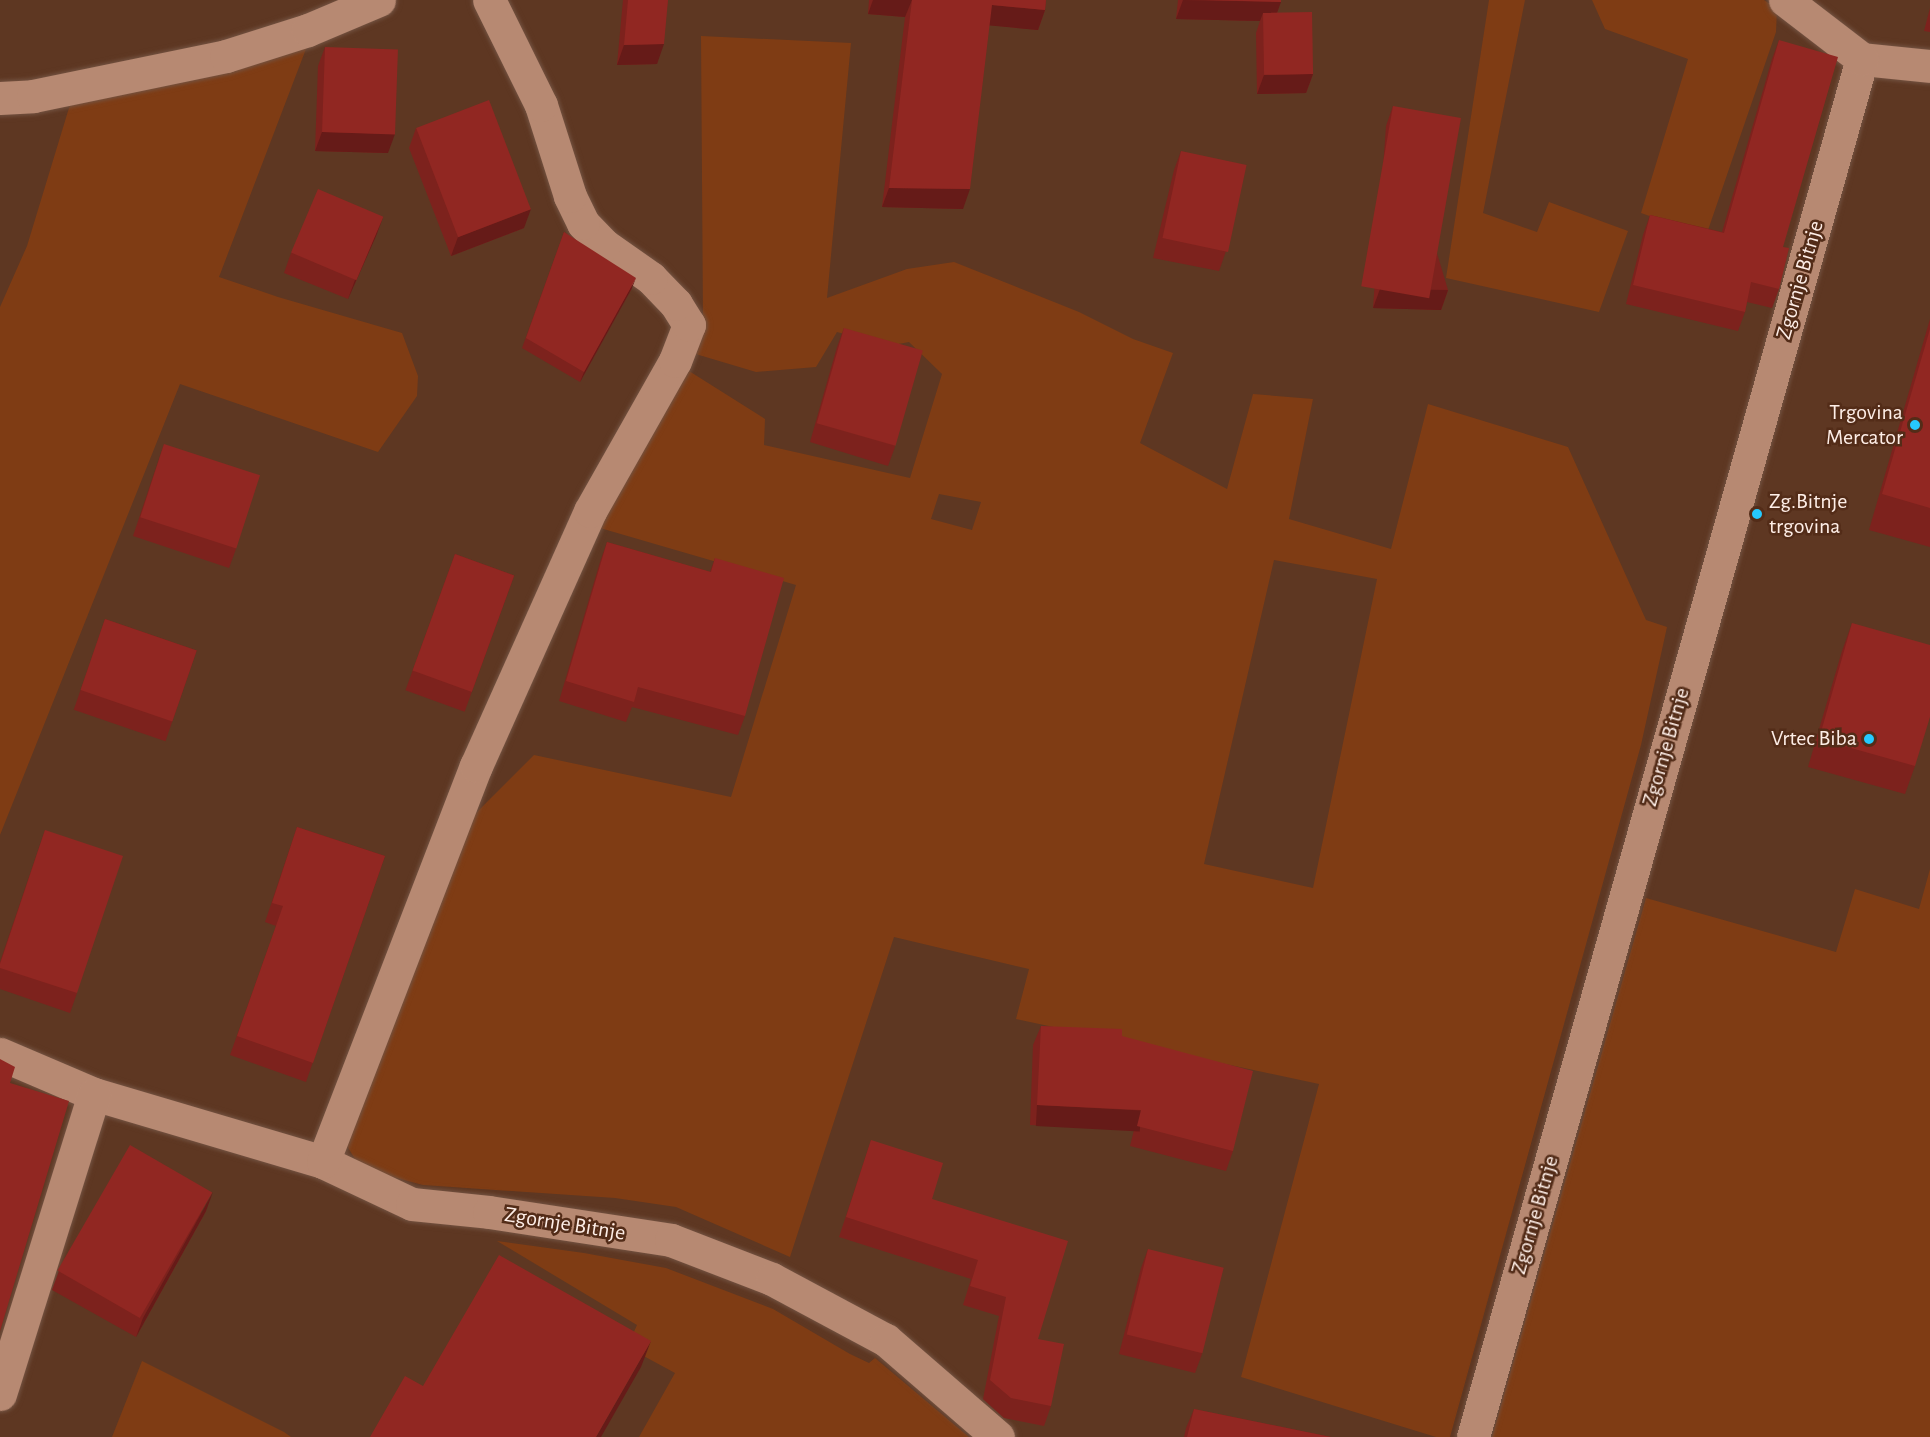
<!DOCTYPE html>
<style>
body{margin:0}
#map{position:relative;width:1930px;height:1437px;overflow:hidden;background:#5e3722;font-family:"Alegreya Sans",sans-serif}
div>[style]{position:absolute}
.green>*{inset:0;background:#7f3c14}
.roads{filter:drop-shadow(0 0 2px #735342) drop-shadow(0 0 2px #735342)}
.minor>*{height:33px;margin:-16.5px;padding:0 16.5px;transform-origin:16.5px;border-radius:16.5px;background:#b78972}
.wall>*{inset:0;background:#7d221d;transform-origin:0 0}
.shaded-wall>*{inset:0;background:#661b18;transform-origin:0 0}
.building>*{inset:0;background:#912722;transform-origin:0 0}
.dots>*{width:16px;height:16px;translate:-50% -50%;box-sizing:border-box;border:3px solid #532c18;border-radius:50%}
span{translate:-50% -50%;white-space:nowrap;text-align:center;line-height:1.15;-webkit-text-stroke:5px #532c18;paint-order:stroke}
.street-label{font-size:22px;color:#feeee7}
.poi-label{font-size:22px;color:#feeee7}
.right{translate:-100% -50%;text-align:right}
.left{translate:0 -50%;text-align:left}
</style>
<div id="map">
<div class="green">
<i style="clip-path:polygon(1489px 0,1525px 0,1483px 213px,1537px 232px,1549px 202px,1628px 231px,1599px 312px,1446px 278px)"></i>
<i style="clip-path:polygon(1592px 0,1764px 0,1777px 9px,1776px 32px,1706px 236px,1641px 213px,1688px 59px,1605px 29px)"></i>
<i style="clip-path:polygon(evenodd,701px 36px,851px 43px,827px 298px,907px 269px,954px 262px,1079px 312px,1133px 339px,1173px 353px,1140px 443px,1227px 489px,1253px 394px,1313px 399px,1289px 519px,1391px 549px,1428px 404px,1568px 447px,1646px 620px,1667px 627px,1641px 745px,1450px 1437px,1436px 1437px,1241px 1377px,1319px 1084px,1016px 1019px,1029px 969px,894px 937px,790px 1257px,676px 1207px,615px 1198px,423px 1185px,385px 1175px,358px 1164px,347px 1146px,352px 1122px,471px 818px,534px 755px,731px 797px,796px 585px,600px 528px,609px 504px,689px 371px,765px 419px,764px 445px,910px 478px,942px 374px,909px 342px,888px 346px,837px 332px,816px 367px,756px 372px,689px 352px,703px 320px,701px 36px,939px 494px,981px 502px,972px 530px,931px 519px,939px 494px,701px 36px,1274px 560px,1377px 579px,1313px 888px,1204px 864px,1274px 560px)"></i>
<i style="clip-path:polygon(309px 41px,219px 277px,278px 297px,402px 333px,418px 376px,417px 396px,378px 452px,180px 384px,0 835px,0 307px,27px 246px,72px 98px)"></i>
<i style="clip-path:polygon(1930px 869px,1930px 1437px,1492px 1437px,1646px 898px,1836px 952px,1855px 889px,1919px 909px)"></i>
<i style="clip-path:polygon(497px 1241px,584px 1253px,666px 1268px,773px 1309px,850px 1354px,869px 1363px,875px 1358px,969px 1437px,639px 1437px,675px 1373px,627px 1347px,637px 1325px)"></i>
<i style="clip-path:polygon(142px 1361px,284px 1432px,291px 1437px,112px 1437px)"></i>
</div>
<div class="roads">
<div class="minor">
<i style="left:1862px;top:59px;width:68px;rotate:5.9deg"></i>
<i style="left:0;top:98px;width:33px;rotate:-3deg"></i>
<i style="left:33px;top:96px;width:197px;rotate:-11.7deg"></i>
<i style="left:226px;top:56px;width:86px;rotate:-17.6deg"></i>
<i style="left:308px;top:30px;width:77px;rotate:-22.9deg"></i>
<i style="left:0;top:1054px;width:102px;rotate:23.1deg"></i>
<i style="left:94px;top:1094px;width:239px;rotate:16.5deg"></i>
<i style="left:323px;top:1162px;width:98px;rotate:25.3deg"></i>
<i style="left:412px;top:1204px;width:77px;rotate:5.9deg"></i>
<i style="left:489px;top:1212px;width:184px;rotate:8.7deg"></i>
<i style="left:671px;top:1240px;width:108px;rotate:21.1deg"></i>
<i style="left:772px;top:1279px;width:129px;rotate:28.2deg"></i>
<i style="left:886px;top:1340px;width:148px;rotate:40.9deg"></i>
<i style="left:323px;top:1162px;width:425px;rotate:-68.9deg"></i>
<i style="left:476px;top:766px;width:279px;rotate:-65.9deg"></i>
<i style="left:590px;top:511px;width:172px;rotate:-60.5deg"></i>
<i style="left:675px;top:361px;width:39px;rotate:-69deg"></i>
<i style="left:689px;top:325px;width:25px;rotate:-122deg"></i>
<i style="left:676px;top:304px;width:36px;rotate:-134deg"></i>
<i style="left:651px;top:278px;width:57px;rotate:-144.9deg"></i>
<i style="left:604px;top:245px;width:30px;rotate:-134deg"></i>
<i style="left:583px;top:223px;width:30px;rotate:-116deg"></i>
<i style="left:570px;top:196px;width:96px;rotate:-107.7deg"></i>
<i style="left:541px;top:105px;width:117px;rotate:-116.3deg"></i>
<i style="left:0;top:1394px;width:314px;rotate:-72.6deg"></i>
<i style="left:1473px;top:1437px;width:1432px;rotate:-74.24deg"></i>
<i style="left:1862px;top:59px;width:97px;rotate:-142.5deg"></i>
</div>
</div>
<div class="wall">
<i style="clip-path:polygon(623px 0,668px 0,657px 64px,617px 65px)"></i>
<i style="clip-path:polygon(869px 0,1046px 0,1045px 10px,1038px 30px,989px 25px,963px 209px,882px 207px,905px 17px,868px 14px)"></i>
<i style="clip-path:polygon(1178px 0,1281px 0,1277px 13px,1313px 74px,1306px 93px,1257px 94px,1256px 33px,1260px 21px,1176px 19px)"></i>
<i style="clip-path:polygon(1930px 8px,1930px 32px,1924px 31px)"></i>
<i style="clip-path:polygon(1779px 40px,1783px 247px,1779px 289px,1772px 308px,1747px 302px,1745px 312px,1738px 331px,1626px 304px,1643px 235px,1650px 215px,1722px 232px,1772px 59px)"></i>
<i style="clip-path:polygon(325px 47px,388px 153px,315px 151px,318px 66px)"></i>
<i style="clip-path:polygon(1393px 106px,1448px 290px,1441px 310px,1373px 308px,1386px 126px)"></i>
<i style="clip-path:polygon(416px 128px,524px 228px,451px 256px,409px 148px)"></i>
<i style="clip-path:polygon(1181px 151px,1226px 251px,1219px 271px,1153px 258px,1174px 170px)"></i>
<i style="clip-path:polygon(383px 217px,376px 236px,348px 299px,284px 273px,291px 253px)"></i>
<i style="clip-path:polygon(564px 232px,632px 288px,580px 382px,522px 348px)"></i>
<i style="clip-path:polygon(1930px 319px,1930px 547px,1869px 530px)"></i>
<i style="clip-path:polygon(844px 328px,895px 447px,888px 466px,810px 442px,837px 347px)"></i>
<i style="clip-path:polygon(164px 444px,236px 549px,229px 568px,133px 536px)"></i>
<i style="clip-path:polygon(607px 542px,710px 572px,715px 558px,745px 716px,738px 735px,632px 707px,626px 722px,559px 701px,600px 562px)"></i>
<i style="left:455px;top:554px;width:63px;height:145px;rotate:20deg"></i>
<i style="left:105px;top:619px;width:97px;height:96px;rotate:19deg"></i>
<i style="clip-path:polygon(1852px 623px,1915px 766px,1905px 794px,1808px 767px,1842px 651px)"></i>
<i style="clip-path:polygon(297px 827px,385px 856px,306px 1082px,230px 1055px,276px 926px,265px 922px)"></i>
<i style="clip-path:polygon(45px 830px,77px 993px,70px 1013px,0 989px,0 962px)"></i>
<i style="clip-path:polygon(1041px 1026px,1122px 1036px,1233px 1151px,1226px 1171px,1130px 1146px,1134px 1130px,1030px 1125px,1033px 1045px)"></i>
<i style="clip-path:polygon(871px 1140px,932px 1199px,1038px 1339px,1051px 1406px,1044px 1426px,1004px 1418px,983px 1399px,999px 1316px,963px 1305px,971px 1279px,839px 1237px)"></i>
<i style="clip-path:polygon(206px 1211px,136px 1337px,52px 1290px,59px 1271px)"></i>
<i style="clip-path:polygon(1148px 1249px,1202px 1354px,1195px 1373px,1119px 1354px,1141px 1268px)"></i>
<i style="clip-path:polygon(1194px 1409px,1331px 1437px,1184px 1437px,1186px 1428px)"></i>
</div>
<div class="shaded-wall">
<i style="clip-path:polygon(873px 0,912px 0,905px 17px,868px 14px)"></i>
<i style="clip-path:polygon(1183px 0,1281px 2px,1274px 21px,1263px 13px,1260px 21px,1176px 19px)"></i>
<i style="clip-path:polygon(992px 5px,1045px 10px,1038px 30px,985px 25px)"></i>
<i style="clip-path:polygon(664px 44px,657px 64px,617px 65px,624px 45px)"></i>
<i style="clip-path:polygon(1313px 74px,1306px 93px,1257px 94px,1264px 75px)"></i>
<i style="clip-path:polygon(322px 132px,395px 134px,388px 153px,315px 151px)"></i>
<i style="clip-path:polygon(889px 188px,970px 189px,963px 209px,882px 207px)"></i>
<i style="clip-path:polygon(531px 209px,524px 228px,451px 256px,458px 237px)"></i>
<i style="clip-path:polygon(383px 217px,376px 236px,348px 299px,355px 280px)"></i>
<i style="clip-path:polygon(636px 278px,632px 288px,580px 382px,584px 372px)"></i>
<i style="clip-path:polygon(1380px 289px,1448px 290px,1441px 310px,1373px 308px)"></i>
<i style="left:1037px;top:1105px;width:104px;height:21px;rotate:3deg"></i>
<i style="clip-path:polygon(213px 1192px,206px 1211px,136px 1337px,143px 1318px)"></i>
<i style="clip-path:polygon(651px 1341px,641px 1367px,601px 1437px,596px 1437px)"></i>
</div>
<div class="building">
<i style="clip-path:polygon(628px 0,668px 0,664px 44px,624px 45px)"></i>
<i style="clip-path:polygon(912px 0,1046px 0,1045px 10px,992px 5px,970px 189px,889px 188px)"></i>
<i style="clip-path:polygon(1204px 0,1281px 0,1281px 2px)"></i>
<i style="left:1312px;top:12px;width:62px;height:49px;rotate:89deg"></i>
<i style="clip-path:polygon(1779px 40px,1838px 57px,1783px 247px,1789px 248px,1779px 289px,1751px 282px,1745px 312px,1633px 285px,1650px 215px,1724px 233px)"></i>
<i style="left:325px;top:47px;width:73px;height:85px;rotate:2deg"></i>
<i style="left:489px;top:100px;width:117px;height:78px;rotate:69deg"></i>
<i style="left:1393px;top:106px;width:69px;height:183px;rotate:10deg"></i>
<i style="left:1181px;top:151px;width:67px;height:89px;rotate:12deg"></i>
<i style="left:318px;top:189px;width:71px;height:69px;rotate:23deg"></i>
<i style="clip-path:polygon(564px 232px,636px 278px,584px 372px,526px 338px)"></i>
<i style="left:844px;top:328px;width:82px;height:99px;rotate:16deg"></i>
<i style="clip-path:polygon(1930px 329px,1930px 508px,1882px 494px)"></i>
<i style="left:164px;top:444px;width:101px;height:77px;rotate:18deg"></i>
<i style="clip-path:polygon(607px 542px,711px 572px,715px 558px,784px 578px,745px 716px,638px 687px,634px 702px,566px 681px)"></i>
<i style="left:455px;top:554px;width:63px;height:124px;rotate:20deg"></i>
<i style="left:105px;top:619px;width:97px;height:75px;rotate:19deg"></i>
<i style="clip-path:polygon(1852px 623px,1930px 645px,1930px 717px,1915px 766px,1819px 739px)"></i>
<i style="clip-path:polygon(297px 827px,385px 856px,313px 1063px,237px 1036px,283px 906px,272px 903px)"></i>
<i style="clip-path:polygon(45px 830px,123px 856px,77px 993px,0 968px,0 964px)"></i>
<i style="clip-path:polygon(1041px 1026px,1122px 1029px,1122px 1036px,1253px 1071px,1233px 1151px,1137px 1126px,1141px 1110px,1037px 1105px)"></i>
<i style="clip-path:polygon(0 1059px,15px 1067px,10px 1083px,69px 1101px,0 1331px)"></i>
<i style="clip-path:polygon(871px 1140px,943px 1163px,932px 1199px,1068px 1241px,1038px 1339px,1064px 1344px,1051px 1406px,1011px 1398px,990px 1380px,1006px 1297px,970px 1286px,978px 1260px,846px 1217px)"></i>
<i style="left:130px;top:1145px;width:95px;height:145px;rotate:30deg"></i>
<i style="left:1148px;top:1249px;width:78px;height:88px;rotate:14deg"></i>
<i style="clip-path:polygon(499px 1255px,651px 1341px,596px 1437px,370px 1437px,405px 1376px,423px 1386px)"></i>
<i style="clip-path:polygon(1194px 1409px,1321px 1435px,1331px 1437px,1187px 1437px)"></i>
</div>
<div class="dots">
<i style="left:1915px;top:425px;background:#26c9fe"></i>
<i style="left:1757px;top:514px;background:#26c9fe"></i>
<i style="left:1869px;top:739px;background:#26c9fe"></i>
</div>
<div class="street-label">
<span style="left:1800px;top:280px;rotate:-74deg">Zgornje Bitnje</span>
<span style="left:1666px;top:747px;rotate:-74deg">Zgornje Bitnje</span>
<span style="left:1535px;top:1215px;rotate:-74deg">Zgornje Bitnje</span>
<span style="left:565px;top:1224px;rotate:9deg">Zgornje Bitnje</span>
</div>
<div class="poi-label">
<span class="right" style="left:1903px;top:425px">Trgovina<br>Mercator</span>
<span class="left" style="left:1769px;top:514px">Zg.Bitnje<br>trgovina</span>
<span class="right" style="left:1857px;top:739px">Vrtec Biba</span>
</div>
</div>
